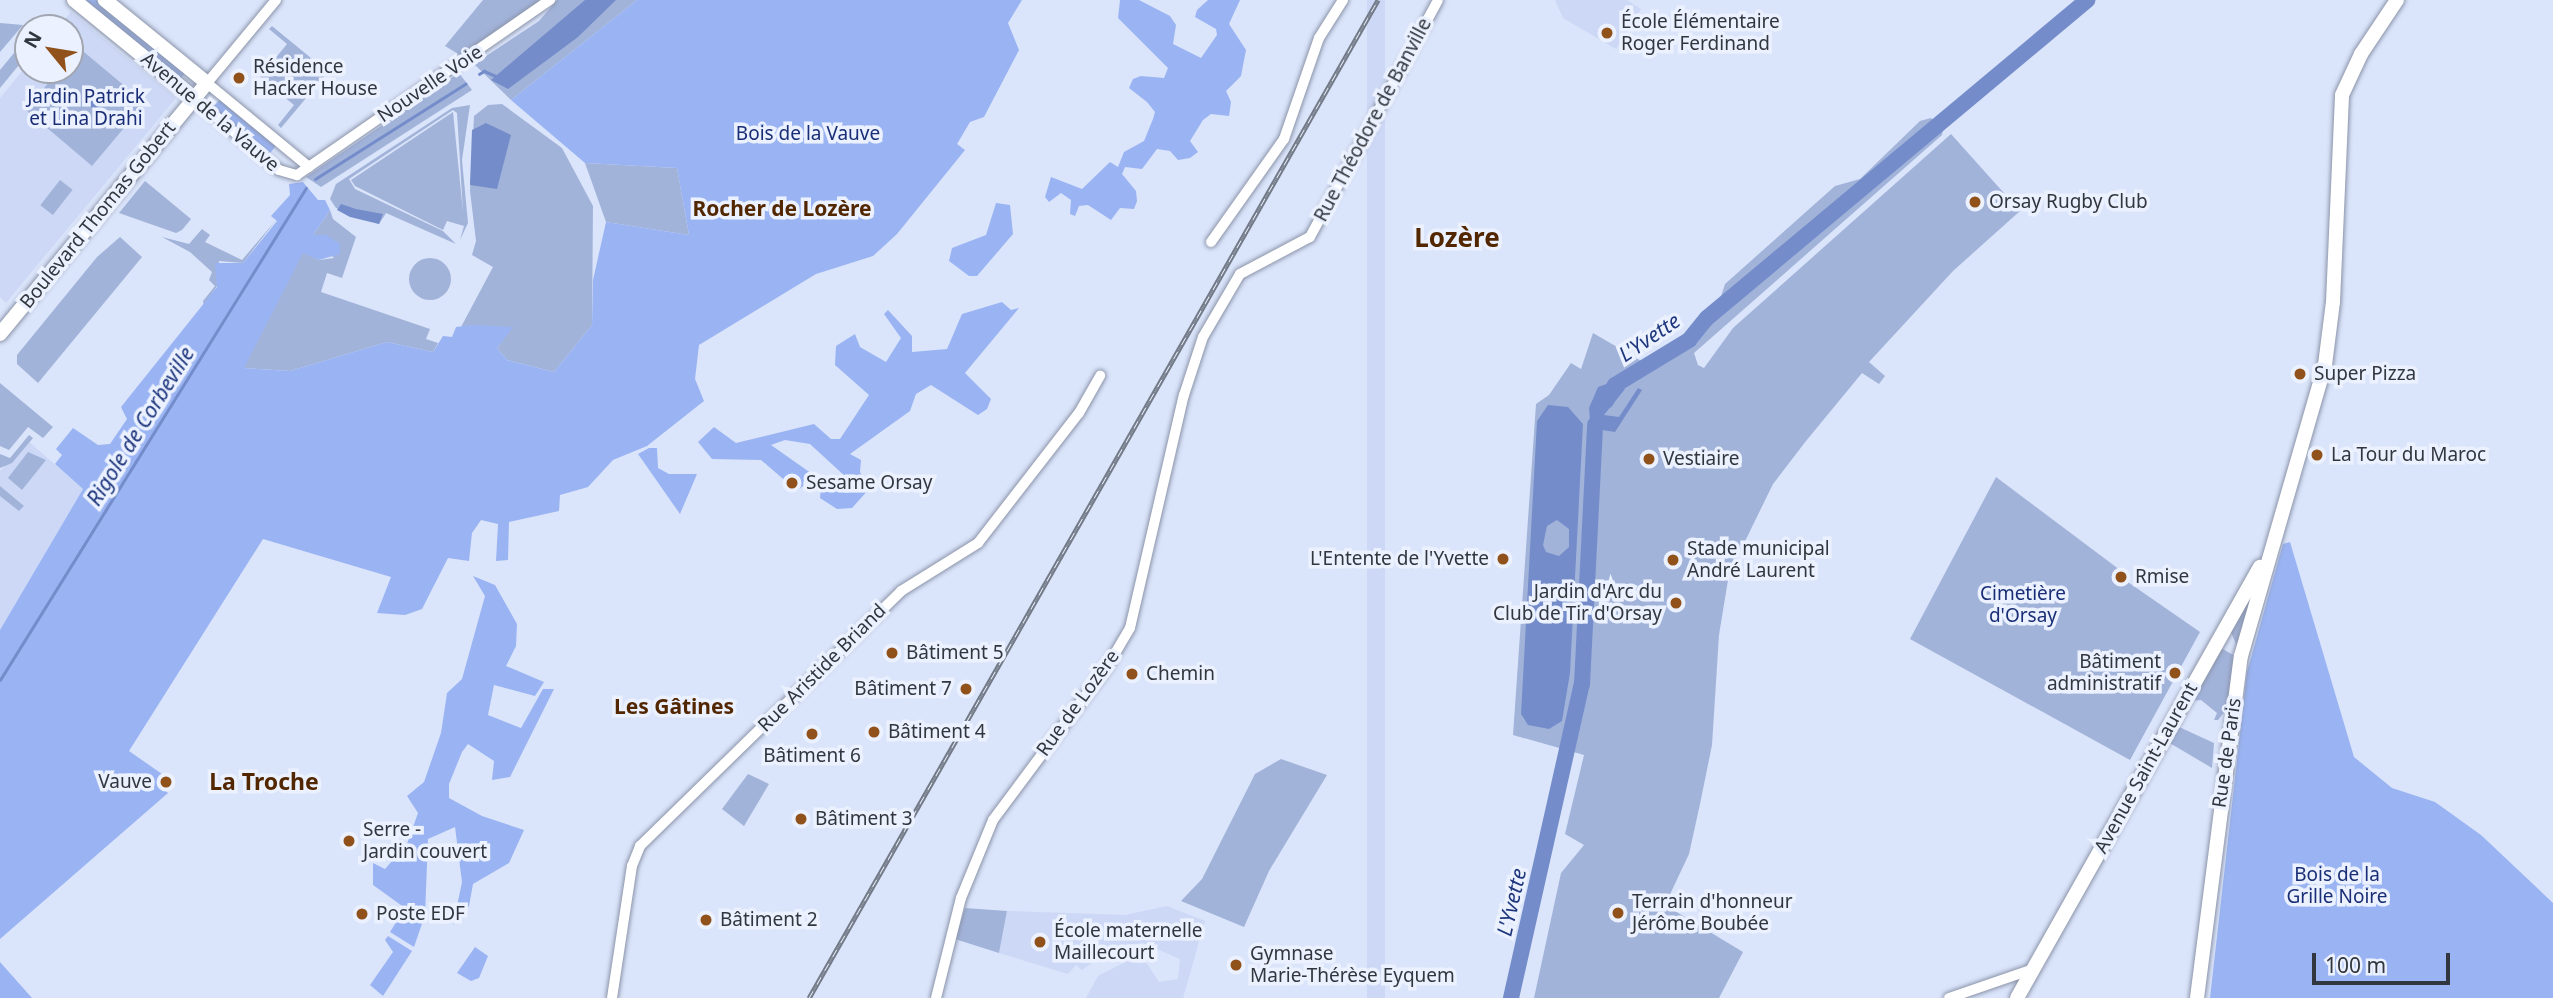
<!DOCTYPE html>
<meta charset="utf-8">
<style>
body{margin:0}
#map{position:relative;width:2553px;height:998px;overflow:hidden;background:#dae4fa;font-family:"Noto Sans",sans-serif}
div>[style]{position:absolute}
.built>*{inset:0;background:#ccd8f5;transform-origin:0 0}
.green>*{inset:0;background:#a2b3da;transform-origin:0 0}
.round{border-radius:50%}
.forest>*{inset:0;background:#9ab4f3;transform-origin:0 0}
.water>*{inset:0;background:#748dca}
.stream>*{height:2.5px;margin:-1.25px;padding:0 1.25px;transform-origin:1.25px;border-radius:1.25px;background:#748dca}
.river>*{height:16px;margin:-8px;padding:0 8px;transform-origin:8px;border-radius:8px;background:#748dca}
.roads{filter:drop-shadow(0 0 2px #8b94a9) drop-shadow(0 0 2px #8b94a9)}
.minor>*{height:10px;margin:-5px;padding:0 5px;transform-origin:5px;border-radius:5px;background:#fff}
.major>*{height:14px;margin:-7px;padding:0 7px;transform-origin:7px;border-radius:7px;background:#fff}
.rail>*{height:5px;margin-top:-2.5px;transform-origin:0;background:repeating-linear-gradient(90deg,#ebf1fe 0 8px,#737a87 0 16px);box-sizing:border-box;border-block:2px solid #737a87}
.dots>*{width:19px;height:19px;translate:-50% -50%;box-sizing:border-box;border:4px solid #ebf1fe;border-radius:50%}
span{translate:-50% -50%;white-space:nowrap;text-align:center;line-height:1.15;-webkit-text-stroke:7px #ebf1fe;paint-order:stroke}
.poi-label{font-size:19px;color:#32363e}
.left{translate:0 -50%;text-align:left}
.right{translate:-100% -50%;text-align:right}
.street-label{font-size:19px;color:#32363e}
.park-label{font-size:19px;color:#192e76}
.neighbourhood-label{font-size:21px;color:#522700;font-weight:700}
.water-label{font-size:21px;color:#1f377e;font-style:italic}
.quarter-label{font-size:23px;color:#522700;font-weight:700}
.district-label{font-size:26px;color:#522700;font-weight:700}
.north{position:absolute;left:14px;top:14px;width:70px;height:70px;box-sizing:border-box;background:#ebf1fe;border:2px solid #a1a6b1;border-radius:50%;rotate:300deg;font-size:19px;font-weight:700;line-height:28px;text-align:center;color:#32363e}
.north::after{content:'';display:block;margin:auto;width:24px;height:32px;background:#91511a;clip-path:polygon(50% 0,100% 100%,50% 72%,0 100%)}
.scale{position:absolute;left:2312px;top:953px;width:138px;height:32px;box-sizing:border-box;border:4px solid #32363e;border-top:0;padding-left:9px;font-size:21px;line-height:24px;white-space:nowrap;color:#32363e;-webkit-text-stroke:5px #ebf1fe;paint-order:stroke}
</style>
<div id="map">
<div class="built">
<i style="left:1367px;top:0;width:18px;height:1149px"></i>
<i style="clip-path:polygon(1555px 0,1627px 0,1641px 9px,1616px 49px,1563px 18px)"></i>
<i style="clip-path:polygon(71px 12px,176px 98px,6px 303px,0 297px,0 98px,28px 64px,28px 70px,70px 70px,70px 28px,57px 28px)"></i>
<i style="clip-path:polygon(28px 441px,83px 489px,0 630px,0 471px)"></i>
<i style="clip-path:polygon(1167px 906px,1205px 921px,1183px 998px,1086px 998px,1098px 976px,1131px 959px,1146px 962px,1159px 982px,1178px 979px,1180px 959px,1143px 943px,1114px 947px,1082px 970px,1076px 965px,1068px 974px,999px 953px,1007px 911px,1125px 915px)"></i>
</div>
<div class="green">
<i style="clip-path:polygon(483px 0,542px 0,460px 55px,445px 46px)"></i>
<i style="clip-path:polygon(557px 0,637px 0,511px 100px,474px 64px,539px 21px)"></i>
<i style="clip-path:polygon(0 23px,23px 25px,0 52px)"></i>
<i style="clip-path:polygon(272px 26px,328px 72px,281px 128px,278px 125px,294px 105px,260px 77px,287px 44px,269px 29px)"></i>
<i style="clip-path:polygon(28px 36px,28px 54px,0 88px,0 70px)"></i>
<i style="clip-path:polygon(78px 47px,145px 103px,92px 166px,26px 110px,59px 70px,70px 70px,70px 57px)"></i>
<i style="clip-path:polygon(459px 73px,472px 90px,321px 187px,306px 177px)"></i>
<i style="clip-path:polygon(502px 104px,562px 148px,593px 206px,592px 325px,554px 372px,507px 360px,497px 348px,512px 327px,461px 327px,493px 267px,472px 255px,476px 241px,470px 191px,474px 116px,488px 105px)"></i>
<i style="clip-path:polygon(470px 105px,462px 160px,468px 223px,460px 240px,464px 226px,447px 221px,443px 230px,355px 186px,351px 180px,453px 112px,463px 212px,457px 113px,453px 110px,349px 179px,355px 189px,443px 231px,456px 244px,386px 213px,379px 224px,336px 208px,330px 199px,336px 184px,452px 108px)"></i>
<i style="clip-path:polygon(1931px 118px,1943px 130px,1942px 135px,1694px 353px,1698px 365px,1704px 368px,1733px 328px,1951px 134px,2020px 211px,1953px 271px,1869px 362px,1885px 376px,1879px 384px,1862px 373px,1806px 441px,1773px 484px,1729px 574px,1719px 635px,1712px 745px,1700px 804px,1689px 854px,1665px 905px,1743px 952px,1719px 998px,1534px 998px,1561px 873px,1584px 845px,1565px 834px,1584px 755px,1513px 735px,1536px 404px,1549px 395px,1571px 363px,1581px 369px,1593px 333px,1643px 362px,1688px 337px,1718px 306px,1725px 284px,1835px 186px,1860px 179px,1920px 121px)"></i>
<i style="clip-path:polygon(585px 163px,677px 168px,689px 235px,606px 222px)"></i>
<i style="left:60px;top:180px;width:16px;height:32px;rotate:38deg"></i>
<i style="clip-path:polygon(145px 181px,191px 219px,182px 230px,176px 233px,119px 213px)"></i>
<i style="clip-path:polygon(330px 210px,333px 219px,356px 237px,342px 278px,327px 273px,321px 292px,430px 329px,426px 339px,438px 343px,433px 352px,387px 342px,290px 371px,243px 368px,303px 252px,319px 260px,334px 258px,313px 235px)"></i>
<i style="clip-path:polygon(276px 220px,243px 263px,219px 261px,217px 286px,204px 307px,203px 301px,215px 286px,209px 280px,212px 272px,190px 252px,162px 237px,189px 244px,202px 229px,210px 235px,205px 242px,242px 260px)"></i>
<i style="clip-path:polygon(120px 237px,142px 257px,38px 383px,17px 364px,17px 355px,97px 257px)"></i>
<i class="round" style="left:409px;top:258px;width:42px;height:42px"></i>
<i style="clip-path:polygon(0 383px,53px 427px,43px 438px,28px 427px,9px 450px,0 446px)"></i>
<i style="clip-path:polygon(29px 435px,33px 438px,12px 463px,0 468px,0 454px,10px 458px)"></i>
<i style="clip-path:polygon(28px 452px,46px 460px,22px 490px,8px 478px)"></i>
<i style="clip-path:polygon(1996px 477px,2120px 570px,2125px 580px,2200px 632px,2130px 760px,1910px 639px)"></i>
<i style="clip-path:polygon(0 486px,24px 506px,19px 511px,0 496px)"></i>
<i style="clip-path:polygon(2258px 581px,2237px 646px,2229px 628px)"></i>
<i style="clip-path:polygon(2221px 648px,2235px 656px,2227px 709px,2218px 720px,2214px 720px,2217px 713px,2201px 700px,2190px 701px)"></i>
<i style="clip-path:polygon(2177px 726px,2214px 743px,2212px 768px,2168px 742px)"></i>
<i style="clip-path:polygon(1281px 759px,1327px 775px,1269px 871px,1244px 927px,1181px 901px,1202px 879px,1255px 774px)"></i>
<i style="clip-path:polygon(748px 774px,769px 784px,744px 826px,722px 809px)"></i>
<i style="clip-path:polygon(965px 908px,1007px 911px,999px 953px,955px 939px)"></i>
</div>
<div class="forest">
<i style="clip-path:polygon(83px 0,100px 0,187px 71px,179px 80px)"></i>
<i style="clip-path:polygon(637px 0,1022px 0,1008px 23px,1019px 50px,984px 117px,970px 122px,957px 144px,965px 150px,897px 234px,873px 256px,816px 274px,699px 345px,695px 379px,704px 401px,647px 446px,613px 460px,588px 487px,560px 495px,559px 511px,509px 522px,508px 560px,496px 561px,498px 524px,481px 520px,472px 533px,469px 561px,448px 558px,422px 609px,405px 615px,377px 613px,391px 577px,263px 539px,129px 751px,162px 774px,161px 786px,168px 793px,0 939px,0 630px,83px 489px,55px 464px,62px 455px,56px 449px,73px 428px,98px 445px,110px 444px,127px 419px,121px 407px,217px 287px,215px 263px,243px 263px,277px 221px,271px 216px,290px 195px,289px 184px,303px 182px,318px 200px,325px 200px,330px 210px,313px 235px,326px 235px,340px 244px,340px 254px,319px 260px,303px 253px,244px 368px,290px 371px,387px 342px,433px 352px,443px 336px,452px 337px,456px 327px,473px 325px,513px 327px,497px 348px,507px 360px,554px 372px,592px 325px,593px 280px,606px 222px,689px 235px,677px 168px,585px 163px,511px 100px)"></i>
<i style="clip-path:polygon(1120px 0,1139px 0,1170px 16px,1176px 25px,1173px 44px,1201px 58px,1217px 35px,1216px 29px,1195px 17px,1197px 10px,1208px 0,1240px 0,1229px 24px,1246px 50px,1241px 76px,1226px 91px,1231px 102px,1229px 116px,1211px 114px,1203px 120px,1190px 141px,1198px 152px,1190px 158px,1178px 160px,1170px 151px,1157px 149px,1142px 169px,1125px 167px,1122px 174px,1136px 191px,1137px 201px,1134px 209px,1120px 208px,1111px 220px,1088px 205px,1079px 206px,1075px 216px,1070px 214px,1071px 200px,1061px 193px,1049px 202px,1045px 197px,1051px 177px,1082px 189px,1110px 162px,1118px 167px,1124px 152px,1144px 141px,1153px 119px,1155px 112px,1147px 102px,1129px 88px,1133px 79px,1141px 76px,1164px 78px,1168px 68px,1118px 18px)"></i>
<i style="left:220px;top:99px;width:73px;height:12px;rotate:39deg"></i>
<i style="clip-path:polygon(996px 203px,1010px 205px,1013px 234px,977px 276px,969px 276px,949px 261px,952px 248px,986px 235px)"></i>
<i style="clip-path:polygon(1002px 302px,1011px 310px,1019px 308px,965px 373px,991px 399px,987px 409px,978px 415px,931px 385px,916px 394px,910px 411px,850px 454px,861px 460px,860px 472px,869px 489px,852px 508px,837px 509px,820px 498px,821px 488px,832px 480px,847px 478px,810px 444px,785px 440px,771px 445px,815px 476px,797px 491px,761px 460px,712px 459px,698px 442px,714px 427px,736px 443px,814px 424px,831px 439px,840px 439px,869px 395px,835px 365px,836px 346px,855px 334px,860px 347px,886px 362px,901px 338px,884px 314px,888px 310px,912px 336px,912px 352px,947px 349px,962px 314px)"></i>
<i style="clip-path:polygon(649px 448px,657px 448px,658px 468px,669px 474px,697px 474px,680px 514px,638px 454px)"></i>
<i style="clip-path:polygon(2290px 542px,2354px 757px,2392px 788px,2435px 802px,2481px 835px,2553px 903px,2553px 998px,2210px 998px,2247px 672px,2283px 544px)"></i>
<i style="clip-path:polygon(473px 576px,495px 585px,517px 624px,516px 646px,506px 666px,544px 682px,535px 696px,494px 685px,488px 715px,521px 728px,543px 689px,554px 689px,510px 777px,492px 780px,494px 761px,468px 744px,462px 752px,449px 784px,449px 798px,482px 816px,524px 830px,509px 863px,473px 884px,469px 906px,453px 925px,462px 882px,455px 827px,428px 839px,425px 915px,414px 947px,390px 932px,405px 908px,373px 885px,373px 863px,385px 869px,407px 844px,418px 813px,407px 796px,424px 782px,441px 733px,447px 693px,462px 679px,485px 596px)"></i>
<i style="clip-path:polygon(388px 936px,412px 951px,383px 996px,370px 985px,393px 952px,385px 940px)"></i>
<i style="clip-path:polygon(475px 947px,488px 956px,479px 978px,471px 981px,457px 973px)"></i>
<i style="clip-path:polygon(0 962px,32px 998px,0 998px)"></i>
</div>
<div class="water">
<i style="clip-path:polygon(585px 0,616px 0,578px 37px,508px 89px,491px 80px)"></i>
<i class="round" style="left:87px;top:92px;width:16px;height:16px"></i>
<i style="clip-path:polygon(486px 123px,511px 135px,497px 189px,470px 185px,472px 130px)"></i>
<i style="clip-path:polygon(341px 204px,356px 209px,383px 214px,379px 224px,350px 217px,337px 210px)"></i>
<i style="clip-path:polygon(1612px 382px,1625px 389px,1604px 415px,1619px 417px,1638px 388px,1642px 390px,1615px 432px,1602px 430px,1602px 438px,1592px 446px,1589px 408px,1598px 387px)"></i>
<i style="clip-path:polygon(evenodd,1548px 405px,1568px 407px,1583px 424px,1570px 673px,1562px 721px,1549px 729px,1528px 725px,1521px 714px,1537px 421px,1548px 405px,1557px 520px,1569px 529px,1569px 547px,1559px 556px,1546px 552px,1543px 545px,1547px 526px,1557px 520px)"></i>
</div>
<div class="stream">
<i style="left:479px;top:74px;width:6px;rotate:-31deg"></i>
<i style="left:484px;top:71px;width:13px;rotate:23deg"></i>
<i style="left:315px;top:179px;width:178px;rotate:-32.3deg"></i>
<i style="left:0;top:680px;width:579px;rotate:-58.12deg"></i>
</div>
<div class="river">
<i style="left:1606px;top:401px;width:18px;rotate:-61deg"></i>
<i style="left:1615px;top:385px;width:87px;rotate:-31.3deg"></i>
<i style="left:1689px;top:340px;width:28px;rotate:-51deg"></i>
<i style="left:1707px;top:318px;width:496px;rotate:-39.9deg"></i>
<i style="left:1511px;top:998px;width:322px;rotate:-77.3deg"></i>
<i style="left:1582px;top:684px;width:260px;rotate:-87.1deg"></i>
</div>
<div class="roads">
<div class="minor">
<i style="left:276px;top:0;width:108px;rotate:129.7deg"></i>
<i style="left:207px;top:83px;width:132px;rotate:39.5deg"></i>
<i style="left:194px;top:98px;width:111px;rotate:40.3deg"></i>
<i style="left:279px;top:170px;width:19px;rotate:16deg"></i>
<i style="left:297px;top:175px;width:308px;rotate:-34.7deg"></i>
<i style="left:1211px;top:242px;width:126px;rotate:-54.7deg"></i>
<i style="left:1284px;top:139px;width:107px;rotate:-70.9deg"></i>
<i style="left:1319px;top:38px;width:45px;rotate:-57.7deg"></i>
<i style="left:612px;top:998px;width:134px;rotate:-81.4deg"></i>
<i style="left:632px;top:866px;width:22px;rotate:-68deg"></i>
<i style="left:640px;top:846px;width:365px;rotate:-44.3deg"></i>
<i style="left:901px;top:591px;width:91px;rotate:-31.9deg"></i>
<i style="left:978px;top:543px;width:165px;rotate:-52.2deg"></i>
<i style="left:1079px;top:413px;width:43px;rotate:-60.4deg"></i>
<i style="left:936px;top:998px;width:103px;rotate:-76deg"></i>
<i style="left:961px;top:898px;width:84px;rotate:-67.7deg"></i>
<i style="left:993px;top:820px;width:191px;rotate:-53.3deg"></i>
<i style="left:1107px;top:667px;width:45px;rotate:-59.5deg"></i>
<i style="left:1130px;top:628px;width:239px;rotate:-77deg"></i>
<i style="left:1184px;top:395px;width:61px;rotate:-71.9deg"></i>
<i style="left:1203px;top:337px;width:73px;rotate:-59.6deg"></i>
<i style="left:1240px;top:274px;width:79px;rotate:-27.9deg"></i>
<i style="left:1310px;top:237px;width:269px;rotate:-61.6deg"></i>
<i style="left:1949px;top:998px;width:89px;rotate:-19deg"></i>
</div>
<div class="major">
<i style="left:74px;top:0;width:155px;rotate:39.2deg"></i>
<i style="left:0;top:334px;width:325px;rotate:-50.5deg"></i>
<i style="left:207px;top:83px;width:132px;rotate:-140.9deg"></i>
<i style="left:2017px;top:998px;width:495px;rotate:-60.6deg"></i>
<i style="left:2197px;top:998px;width:345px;rotate:-82.7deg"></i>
<i style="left:2241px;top:656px;width:303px;rotate:-73.9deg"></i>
<i style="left:2325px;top:365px;width:64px;rotate:-82.8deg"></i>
<i style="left:2333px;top:302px;width:207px;rotate:-87.5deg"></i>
<i style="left:2342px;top:95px;width:45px;rotate:-65.1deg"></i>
<i style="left:2361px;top:54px;width:65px;rotate:-56.3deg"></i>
</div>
</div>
<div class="rail">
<i style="left:809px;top:998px;width:1149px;rotate:-60.31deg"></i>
</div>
<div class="dots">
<i style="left:1607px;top:33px;background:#91511a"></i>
<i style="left:239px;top:78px;background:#91511a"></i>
<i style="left:1975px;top:202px;background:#91511a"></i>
<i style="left:2300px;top:374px;background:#91511a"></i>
<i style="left:2317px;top:455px;background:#91511a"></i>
<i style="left:1649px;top:459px;background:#91511a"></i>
<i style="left:792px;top:483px;background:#91511a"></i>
<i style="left:1503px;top:559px;background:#91511a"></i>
<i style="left:1673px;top:560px;background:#91511a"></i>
<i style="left:2121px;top:577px;background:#91511a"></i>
<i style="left:1676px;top:603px;background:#91511a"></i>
<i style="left:892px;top:653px;background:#91511a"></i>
<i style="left:2175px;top:673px;background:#91511a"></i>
<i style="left:1132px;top:674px;background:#91511a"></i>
<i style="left:966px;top:689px;background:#91511a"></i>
<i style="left:874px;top:732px;background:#91511a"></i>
<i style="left:812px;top:734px;background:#91511a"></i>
<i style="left:166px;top:782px;background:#91511a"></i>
<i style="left:801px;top:819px;background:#91511a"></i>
<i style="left:349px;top:841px;background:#91511a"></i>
<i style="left:1618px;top:913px;background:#91511a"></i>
<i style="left:362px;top:914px;background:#91511a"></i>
<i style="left:706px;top:920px;background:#91511a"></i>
<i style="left:1040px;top:942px;background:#91511a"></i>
<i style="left:1236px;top:965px;background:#91511a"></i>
</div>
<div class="poi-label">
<span class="left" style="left:1621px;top:33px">École Élémentaire<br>Roger Ferdinand</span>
<span class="left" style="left:253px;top:78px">Résidence<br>Hacker House</span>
<span class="left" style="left:1989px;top:202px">Orsay Rugby Club</span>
<span class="left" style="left:2314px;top:374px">Super Pizza</span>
<span class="left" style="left:2331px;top:455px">La Tour du Maroc</span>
<span class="left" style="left:1663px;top:459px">Vestiaire</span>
<span class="left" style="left:806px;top:483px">Sesame Orsay</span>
<span class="left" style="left:1687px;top:560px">Stade municipal<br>André Laurent</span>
<span class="right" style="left:1489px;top:559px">L'Entente de l'Yvette</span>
<span class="left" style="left:2135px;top:577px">Rmise</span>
<span class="right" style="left:1662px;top:603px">Jardin d'Arc du<br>Club de Tir d'Orsay</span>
<span class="left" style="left:906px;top:653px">Bâtiment 5</span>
<span class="right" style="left:2161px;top:673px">Bâtiment<br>administratif</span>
<span class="left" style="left:1146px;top:674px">Chemin</span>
<span class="right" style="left:952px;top:689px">Bâtiment 7</span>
<span class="left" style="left:888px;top:732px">Bâtiment 4</span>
<span style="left:812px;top:756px">Bâtiment 6</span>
<span class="right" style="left:152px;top:782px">Vauve</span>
<span class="left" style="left:815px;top:819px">Bâtiment 3</span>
<span class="left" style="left:363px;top:841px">Serre -<br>Jardin couvert</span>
<span class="left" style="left:1632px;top:913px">Terrain d'honneur<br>Jérôme Boubée</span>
<span class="left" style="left:376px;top:914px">Poste EDF</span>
<span class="left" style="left:720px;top:920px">Bâtiment 2</span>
<span class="left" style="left:1054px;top:942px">École maternelle<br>Maillecourt</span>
<span class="left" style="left:1250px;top:965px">Gymnase<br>Marie-Thérèse Eyquem</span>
</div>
<div class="street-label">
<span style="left:430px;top:84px;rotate:-34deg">Nouvelle Voie</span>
<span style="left:210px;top:112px;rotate:40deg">Avenue de la Vauve</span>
<span style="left:1373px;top:120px;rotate:-62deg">Rue Théodore de Banville</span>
<span style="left:98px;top:215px;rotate:-51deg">Boulevard Thomas Gobert</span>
<span style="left:822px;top:668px;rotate:-45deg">Rue Aristide Briand</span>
<span style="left:1078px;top:703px;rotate:-54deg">Rue de Lozère</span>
<span style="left:2227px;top:753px;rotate:-82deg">Rue de Paris</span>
<span style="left:2146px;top:768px;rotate:-61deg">Avenue Saint-Laurent</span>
</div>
<div class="park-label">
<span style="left:86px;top:108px">Jardin Patrick<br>et Lina Drahi</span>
<span style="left:808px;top:134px">Bois de la Vauve</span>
<span style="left:2023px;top:605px">Cimetière<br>d'Orsay</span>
<span style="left:2337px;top:886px">Bois de la<br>Grille Noire</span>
</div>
<div class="neighbourhood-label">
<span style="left:782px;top:208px">Rocher de Lozère</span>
<span style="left:674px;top:706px">Les Gâtines</span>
</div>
<div class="water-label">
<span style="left:1649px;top:337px;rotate:-34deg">L'Yvette</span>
<span style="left:140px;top:426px;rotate:-58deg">Rigole de Corbeville</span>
<span style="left:1511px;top:902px;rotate:-77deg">L'Yvette</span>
</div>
<div class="quarter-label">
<span style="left:264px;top:781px">La Troche</span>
</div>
<div class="district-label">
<span style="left:1457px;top:238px">Lozère</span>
</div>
<div class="north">N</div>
<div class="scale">100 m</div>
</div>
